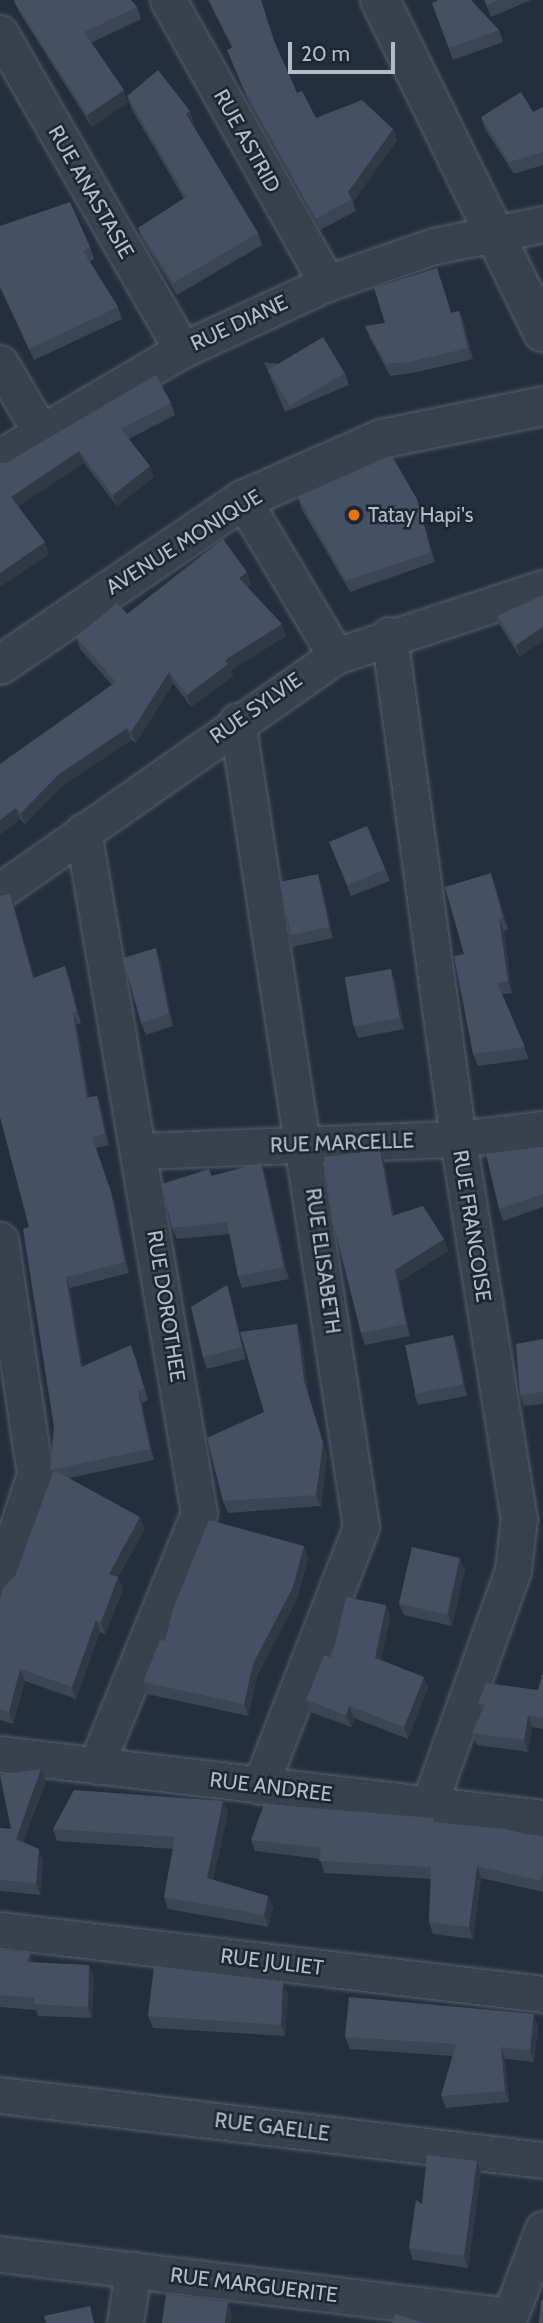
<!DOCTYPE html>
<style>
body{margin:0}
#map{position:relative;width:543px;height:2323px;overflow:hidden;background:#242f3e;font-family:Cabin,sans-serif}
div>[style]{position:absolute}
.roads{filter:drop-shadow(0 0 2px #565f6c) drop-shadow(0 0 2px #565f6c)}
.minor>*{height:35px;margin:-17.5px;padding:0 17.5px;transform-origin:17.5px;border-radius:17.5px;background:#38414e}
.tertiary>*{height:38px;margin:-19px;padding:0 19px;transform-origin:19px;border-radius:19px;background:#38414e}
.wall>*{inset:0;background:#3b4654}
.shaded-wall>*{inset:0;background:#303945}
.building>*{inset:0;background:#455162;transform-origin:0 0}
.dots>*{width:19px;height:19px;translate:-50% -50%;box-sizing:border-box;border:4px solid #1d2633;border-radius:50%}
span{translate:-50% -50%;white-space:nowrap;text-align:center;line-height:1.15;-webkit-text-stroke:5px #1d2633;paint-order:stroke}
.street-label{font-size:21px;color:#b4bcc9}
.poi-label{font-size:21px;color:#b4bcc9}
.left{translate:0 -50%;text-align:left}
.scale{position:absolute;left:288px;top:42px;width:107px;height:32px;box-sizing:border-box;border:4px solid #b4bcc9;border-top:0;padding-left:9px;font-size:21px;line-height:24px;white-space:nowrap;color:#b4bcc9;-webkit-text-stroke:5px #1d2633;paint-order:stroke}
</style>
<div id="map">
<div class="roads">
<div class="minor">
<i style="left:168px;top:0;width:325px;rotate:60.7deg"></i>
<i style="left:0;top:33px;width:366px;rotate:60.1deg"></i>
<i style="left:0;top:363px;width:79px;rotate:59.5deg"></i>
<i style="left:0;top:457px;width:211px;rotate:-30.5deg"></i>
<i style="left:182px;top:350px;width:160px;rotate:-24.8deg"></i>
<i style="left:327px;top:283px;width:113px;rotate:-19.1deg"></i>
<i style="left:434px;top:246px;width:111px;rotate:-11.4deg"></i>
<i style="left:243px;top:500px;width:182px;rotate:59.2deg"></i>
<i style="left:389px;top:635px;width:509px;rotate:82.2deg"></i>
<i style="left:458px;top:1139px;width:384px;rotate:80.9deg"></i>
<i style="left:519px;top:1518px;width:52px;rotate:96.6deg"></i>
<i style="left:513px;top:1570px;width:250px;rotate:109.7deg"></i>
<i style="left:237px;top:721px;width:815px;rotate:81.25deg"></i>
<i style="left:361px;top:1527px;width:278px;rotate:111.3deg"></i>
<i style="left:83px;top:831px;width:692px;rotate:80.35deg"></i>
<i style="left:199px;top:1513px;width:273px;rotate:112.2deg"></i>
<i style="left:0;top:891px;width:410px;rotate:-35deg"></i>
<i style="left:336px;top:656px;width:218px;rotate:-18.2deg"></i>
<i style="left:141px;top:1151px;width:317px;rotate:-2.2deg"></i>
<i style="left:458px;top:1139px;width:86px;rotate:-6.7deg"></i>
<i style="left:0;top:1240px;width:237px;rotate:81.5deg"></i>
<i style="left:35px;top:1474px;width:113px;rotate:108.1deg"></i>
<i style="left:0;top:1754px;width:547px;rotate:6.72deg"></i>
<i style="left:0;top:1930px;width:547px;rotate:6.72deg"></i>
<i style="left:0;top:2095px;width:547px;rotate:6.83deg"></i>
<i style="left:0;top:2254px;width:513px;rotate:6.94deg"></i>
<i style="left:125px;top:2323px;width:54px;rotate:-81.4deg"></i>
<i style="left:507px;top:2323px;width:101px;rotate:-69deg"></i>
</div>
<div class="tertiary">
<i style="left:380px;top:0;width:370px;rotate:63.9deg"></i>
<i style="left:0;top:665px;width:294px;rotate:-34.2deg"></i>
<i style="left:243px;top:500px;width:151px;rotate:-23.8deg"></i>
<i style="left:381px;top:439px;width:165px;rotate:-11.5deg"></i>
</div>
</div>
<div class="wall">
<i style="clip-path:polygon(208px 0,261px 0,275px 43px,297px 93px,316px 118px,393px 129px,397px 140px,353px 202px,356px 211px,320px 230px,249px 103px,227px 50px,232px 48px)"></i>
<i style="clip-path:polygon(484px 0,531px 0,491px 17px)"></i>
<i style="clip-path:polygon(14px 1px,137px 7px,141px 19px,91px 43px,128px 102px,92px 127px,19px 12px)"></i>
<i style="clip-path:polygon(432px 3px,499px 30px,503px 42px,453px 60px)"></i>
<i style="clip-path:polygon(127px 96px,194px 123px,192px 124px,258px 233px,262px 245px,177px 295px,142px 239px,138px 228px,184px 199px,131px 108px)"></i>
<i style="clip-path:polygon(543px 107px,543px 165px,514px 174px,485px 129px,481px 117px,533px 112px)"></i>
<i style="clip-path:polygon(0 226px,90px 247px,94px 259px,90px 262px,118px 307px,122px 319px,34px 360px,0 288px)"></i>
<i style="clip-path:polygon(441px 280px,451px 313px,459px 311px,464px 323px,473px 359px,413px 373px,390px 376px,370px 338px,365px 326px,385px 323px)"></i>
<i style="clip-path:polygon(264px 362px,345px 373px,349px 385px,285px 412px)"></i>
<i style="clip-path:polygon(171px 403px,175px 415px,129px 439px,154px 477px,117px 506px,84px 463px,18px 506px,49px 554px,0 587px,6px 463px)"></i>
<i style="clip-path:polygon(298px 497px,417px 499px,435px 562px,350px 592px,301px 508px)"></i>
<i style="clip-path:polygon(251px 584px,247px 587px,286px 636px,231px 670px,233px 676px,191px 707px,173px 683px,136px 743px,131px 740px,62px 786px,25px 824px,20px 819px,0 834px,0 764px,112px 685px,80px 649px,76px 637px,127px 614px)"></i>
<i style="clip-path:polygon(543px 595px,520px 657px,501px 627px,497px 616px)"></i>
<i style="clip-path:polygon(329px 842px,385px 869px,390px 881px,351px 896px)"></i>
<i style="clip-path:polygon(322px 885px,333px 938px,292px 947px,288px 935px)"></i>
<i style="clip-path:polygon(495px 885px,508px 929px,504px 931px,512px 993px,502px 994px,529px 1059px,478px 1066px,473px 1054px,464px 954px)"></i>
<i style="clip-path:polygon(10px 894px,34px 978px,69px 977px,81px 1023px,77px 1024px,89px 1097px,97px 1096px,101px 1107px,109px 1145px,96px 1148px,115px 1204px,129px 1273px,70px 1288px,83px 1366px,135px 1356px,148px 1400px,142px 1403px,154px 1460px,69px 1478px,145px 1529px,118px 1577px,123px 1589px,105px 1634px,100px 1632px,76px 1699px,25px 1681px,13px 1724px,0 1720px,0 1599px,15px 1576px,52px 1475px,50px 1470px,54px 1427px,29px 1227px)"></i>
<i style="clip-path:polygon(160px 959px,173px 1026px,146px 1035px,141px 1023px)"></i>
<i style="clip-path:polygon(395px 981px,404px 1029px,358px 1038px,354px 1026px)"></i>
<i style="clip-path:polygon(543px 1147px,543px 1207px,503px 1221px,499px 1209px)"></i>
<i style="clip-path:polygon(380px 1150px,384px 1162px,394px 1215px,444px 1239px,448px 1251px,399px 1282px,410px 1336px,365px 1345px,361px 1333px)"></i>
<i style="clip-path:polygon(261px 1163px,265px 1175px,289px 1279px,242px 1288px,238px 1276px,230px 1234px,177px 1239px,172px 1228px,209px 1169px,212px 1176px)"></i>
<i style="clip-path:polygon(227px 1285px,231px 1297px,246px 1359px,207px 1369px,203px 1357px)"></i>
<i style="clip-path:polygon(301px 1336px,308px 1393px,327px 1455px,321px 1506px,228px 1513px,223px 1501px)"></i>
<i style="clip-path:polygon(543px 1339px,543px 1404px,524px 1406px,520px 1395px)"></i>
<i style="clip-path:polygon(458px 1347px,467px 1396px,418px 1405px,414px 1394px)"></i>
<i style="clip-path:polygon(308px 1558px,297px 1599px,257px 1676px,248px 1716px,147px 1694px,143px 1682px,165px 1641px)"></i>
<i style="clip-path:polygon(460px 1558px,465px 1570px,452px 1626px,404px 1615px,399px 1604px)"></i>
<i style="clip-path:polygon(386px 1605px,390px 1617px,381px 1660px,424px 1677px,428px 1688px,408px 1739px,354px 1718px,351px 1727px,310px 1712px,306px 1700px,332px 1658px)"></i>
<i style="clip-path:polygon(543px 1675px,543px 1729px,532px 1727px,528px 1752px,477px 1745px,472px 1733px,482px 1713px,478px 1704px,538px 1690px)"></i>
<i style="clip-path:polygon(46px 1781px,23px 1842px,43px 1861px,40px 1895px,0 1891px,0 1828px,11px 1829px)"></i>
<i style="clip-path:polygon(228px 1812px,213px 1880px,268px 1896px,273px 1907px,268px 1927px,168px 1909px,164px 1897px,173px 1849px,57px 1841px,53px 1829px)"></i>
<i style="clip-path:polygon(433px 1818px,435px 1822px,543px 1838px,543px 1892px,481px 1878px,473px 1939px,433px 1934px,429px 1922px,431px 1879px,324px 1873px,320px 1859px,255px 1851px,251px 1840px)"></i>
<i style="clip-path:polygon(0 1950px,30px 1953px,33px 1963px,89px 1965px,94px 1977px,92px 2018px,38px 2016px,36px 2010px,0 2007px)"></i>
<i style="clip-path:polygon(288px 1994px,285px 2036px,153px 2028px,148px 2016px)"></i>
<i style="clip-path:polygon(538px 2026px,534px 2062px,505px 2059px,509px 2102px,446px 2108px,441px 2096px,453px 2056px,350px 2049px,345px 2037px)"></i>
<i style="clip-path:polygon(481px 2173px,468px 2268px,413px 2260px,409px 2248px)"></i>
</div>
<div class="shaded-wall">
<i style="clip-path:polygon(124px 90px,128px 102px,92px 127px,87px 115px)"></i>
<i style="clip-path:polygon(190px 111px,194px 123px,190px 126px,186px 114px)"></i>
<i style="clip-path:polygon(393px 129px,397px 140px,353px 202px,348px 192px)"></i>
<i style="clip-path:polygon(459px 311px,464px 323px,473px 359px,468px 348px)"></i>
<i style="clip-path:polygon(79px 451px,84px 463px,15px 508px,11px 497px)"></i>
<i style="clip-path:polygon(150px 466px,154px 477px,117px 506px,113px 495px)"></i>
<i style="clip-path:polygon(417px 499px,421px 510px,435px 562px,431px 552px)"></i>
<i style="clip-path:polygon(45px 542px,49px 554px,0 587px,0 573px)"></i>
<i style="clip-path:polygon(247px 572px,251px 584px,243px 590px,239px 578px)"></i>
<i style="clip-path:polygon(282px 624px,286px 636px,231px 670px,233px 676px,191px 707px,187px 695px,225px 660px)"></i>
<i style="clip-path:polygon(543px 627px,543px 641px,520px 657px,516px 645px)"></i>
<i style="clip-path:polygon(169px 672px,173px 683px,136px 743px,131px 732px)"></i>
<i style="clip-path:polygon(127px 728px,131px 740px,62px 786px,25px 824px,21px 813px,58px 775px)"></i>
<i style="clip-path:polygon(16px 808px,20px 819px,0 834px,0 820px)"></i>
<i style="clip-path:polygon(491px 873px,495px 885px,508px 929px,503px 918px)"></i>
<i style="clip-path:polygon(318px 874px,322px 885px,333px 938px,329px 927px)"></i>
<i style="clip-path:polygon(10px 894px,14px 905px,38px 990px,33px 978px)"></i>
<i style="clip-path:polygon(499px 919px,504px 931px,512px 993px,508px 981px)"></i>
<i style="clip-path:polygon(156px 948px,160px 959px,173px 1026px,169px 1014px)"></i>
<i style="clip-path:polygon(65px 966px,69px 977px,81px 1023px,77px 1012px)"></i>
<i style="clip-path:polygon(391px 969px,395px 981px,404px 1029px,400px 1018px)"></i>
<i style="clip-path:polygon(73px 1013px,77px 1024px,91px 1109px,87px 1098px)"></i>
<i style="clip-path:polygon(97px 1096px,101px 1107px,109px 1145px,105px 1134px)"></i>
<i style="clip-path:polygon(96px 1148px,115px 1204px,129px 1273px,125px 1262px)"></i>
<i style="clip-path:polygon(380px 1150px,384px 1162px,396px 1228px,392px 1216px)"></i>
<i style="clip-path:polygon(261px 1163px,265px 1175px,289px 1279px,284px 1267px)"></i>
<i style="clip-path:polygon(444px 1239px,448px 1251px,399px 1282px,410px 1336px,406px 1324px,395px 1270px)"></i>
<i style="clip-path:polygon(66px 1277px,70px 1288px,85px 1379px,81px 1367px)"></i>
<i style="clip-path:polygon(227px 1285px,231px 1297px,246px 1359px,242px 1347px)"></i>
<i style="clip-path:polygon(297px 1324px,301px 1336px,308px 1393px,327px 1455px,321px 1506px,316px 1495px)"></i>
<i style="clip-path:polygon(453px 1335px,458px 1347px,467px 1396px,463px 1384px)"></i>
<i style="clip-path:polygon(138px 1391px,142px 1403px,154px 1460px,150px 1449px)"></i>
<i style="clip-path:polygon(140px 1517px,145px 1529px,113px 1585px,109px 1574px)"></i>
<i style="clip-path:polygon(304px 1546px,308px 1558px,297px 1599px,257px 1676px,248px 1716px,244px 1704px,253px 1664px)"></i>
<i style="clip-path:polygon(460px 1558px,465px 1570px,452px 1626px,448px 1614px)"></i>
<i style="clip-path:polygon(118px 1577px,123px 1589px,105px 1634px,101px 1622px)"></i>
<i style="clip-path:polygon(386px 1605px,390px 1617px,379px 1670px,375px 1658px)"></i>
<i style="clip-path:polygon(96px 1620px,100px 1632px,76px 1699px,72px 1687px)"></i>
<i style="clip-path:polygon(20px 1669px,25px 1681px,13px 1724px,9px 1712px)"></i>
<i style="clip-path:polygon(424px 1677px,428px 1688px,408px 1739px,404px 1727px)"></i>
<i style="clip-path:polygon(349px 1706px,354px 1718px,351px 1727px,346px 1715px)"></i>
<i style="clip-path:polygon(528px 1715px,532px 1727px,528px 1752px,524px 1740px)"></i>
<i style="clip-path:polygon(41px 1769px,46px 1781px,20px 1851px,16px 1839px)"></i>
<i style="clip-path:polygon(223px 1801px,228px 1812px,211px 1890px,207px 1878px)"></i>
<i style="clip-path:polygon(39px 1849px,43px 1861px,40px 1895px,36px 1883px)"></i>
<i style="clip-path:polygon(477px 1866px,481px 1878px,473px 1939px,469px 1927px)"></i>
<i style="clip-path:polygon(268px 1896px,273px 1907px,268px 1927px,264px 1915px)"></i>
<i style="clip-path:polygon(30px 1953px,34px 1964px,28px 1962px)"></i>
<i style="clip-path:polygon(89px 1965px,94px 1977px,92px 2018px,88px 2007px)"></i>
<i style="clip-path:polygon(283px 1982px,288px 1994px,285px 2036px,281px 2025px)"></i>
<i style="clip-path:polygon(534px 2014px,538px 2026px,534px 2062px,530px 2050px)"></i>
<i style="clip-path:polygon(501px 2047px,505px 2059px,509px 2102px,505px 2091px)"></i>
<i style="clip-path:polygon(477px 2161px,481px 2173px,468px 2268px,464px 2256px)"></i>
<i style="clip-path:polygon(228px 2302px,232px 2314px,231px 2323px,225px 2323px)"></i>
</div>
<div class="building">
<i style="clip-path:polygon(15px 0,131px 0,137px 7px,84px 32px,124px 90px,87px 115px,14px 1px)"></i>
<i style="clip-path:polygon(209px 0,261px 0,273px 39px,297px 93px,302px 91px,316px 118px,362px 100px,393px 129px,348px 192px,352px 199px,316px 219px,245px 91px,227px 50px,233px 47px)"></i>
<i style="clip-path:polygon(439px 0,471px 0,499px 30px,449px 48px,432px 3px)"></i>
<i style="clip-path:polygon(485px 0,499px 0,487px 5px)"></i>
<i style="clip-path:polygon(158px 70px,190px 111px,186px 114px,258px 233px,173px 283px,138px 228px,186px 197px,127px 96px)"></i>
<i style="clip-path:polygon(521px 92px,533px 112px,543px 107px,543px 152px,509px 162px,481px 117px)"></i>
<i style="clip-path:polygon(70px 202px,90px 247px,83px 251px,118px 307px,29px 349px,0 285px,0 226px)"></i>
<i style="clip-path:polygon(437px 268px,451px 313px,459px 311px,468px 348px,409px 362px,386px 364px,365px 326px,385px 323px,374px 288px)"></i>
<i style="left:323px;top:337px;width:42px;height:64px;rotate:59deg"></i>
<i style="clip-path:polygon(156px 375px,171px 403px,121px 429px,150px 466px,113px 495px,79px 451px,11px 497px,45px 542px,0 573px,0 463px,6px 463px)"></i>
<i style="clip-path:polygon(392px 456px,417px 499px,431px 552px,346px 581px,298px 497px)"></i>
<i style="clip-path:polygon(223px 539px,247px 572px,239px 578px,282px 624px,225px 660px,228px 664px,187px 695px,169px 672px,131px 732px,127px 728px,58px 775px,21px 813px,16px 808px,0 820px,0 764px,116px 682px,76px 637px,117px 603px,127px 614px)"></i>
<i style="clip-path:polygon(543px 595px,543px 627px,516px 645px,497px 616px)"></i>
<i style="left:367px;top:826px;width:47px;height:41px;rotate:67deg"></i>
<i style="clip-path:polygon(491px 873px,503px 918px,499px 919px,508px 981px,497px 983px,525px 1047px,473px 1054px,454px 956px,464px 954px,445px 887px)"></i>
<i style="left:318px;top:874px;width:54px;height:39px;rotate:78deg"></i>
<i style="clip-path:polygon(10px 894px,33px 978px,65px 966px,77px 1012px,73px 1013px,87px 1098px,97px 1096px,105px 1134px,92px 1137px,111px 1192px,125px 1262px,66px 1277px,81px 1367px,131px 1345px,144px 1388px,138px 1391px,150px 1449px,50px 1470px,54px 1427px,23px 1229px,29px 1227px,0 1117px,0 896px)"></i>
<i style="clip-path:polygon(156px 948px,169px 1014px,141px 1023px,123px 958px)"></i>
<i style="left:391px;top:969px;width:50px;height:47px;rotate:80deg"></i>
<i style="clip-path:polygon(543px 1147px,543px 1194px,499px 1209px,486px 1154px)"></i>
<i style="clip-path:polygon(380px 1150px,392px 1216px,423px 1206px,444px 1239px,395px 1270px,406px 1324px,361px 1333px,333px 1222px,324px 1157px)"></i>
<i style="clip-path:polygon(261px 1163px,284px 1267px,238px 1276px,227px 1222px,172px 1228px,162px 1184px,209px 1169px,211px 1176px)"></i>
<i style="clip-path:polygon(227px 1285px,242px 1347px,203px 1357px,191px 1307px)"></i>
<i style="clip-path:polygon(297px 1324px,304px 1381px,323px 1443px,316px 1495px,223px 1501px,207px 1438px,264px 1412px,240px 1332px)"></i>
<i style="left:453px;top:1335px;width:50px;height:49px;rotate:78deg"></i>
<i style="clip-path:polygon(543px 1339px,543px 1392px,520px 1395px,516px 1344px)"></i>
<i style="clip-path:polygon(54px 1470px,140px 1517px,109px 1574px,118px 1577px,101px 1622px,96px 1620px,72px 1687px,20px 1669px,9px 1712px,0 1710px,0 1599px,3px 1588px,15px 1576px)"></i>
<i style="clip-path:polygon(209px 1520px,304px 1546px,293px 1587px,253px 1664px,244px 1704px,143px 1682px,160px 1640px,165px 1641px,173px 1609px)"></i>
<i style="left:412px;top:1547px;width:49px;height:58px;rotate:13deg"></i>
<i style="clip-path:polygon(346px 1597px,386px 1605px,375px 1658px,424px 1677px,404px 1727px,349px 1706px,346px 1715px,306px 1700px,324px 1655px,332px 1658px)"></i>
<i style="clip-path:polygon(542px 1675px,543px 1675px,543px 1718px,528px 1715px,524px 1740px,472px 1733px,485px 1705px,478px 1704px,486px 1683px,538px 1690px)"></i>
<i style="clip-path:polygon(41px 1769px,16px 1839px,39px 1849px,36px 1883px,0 1880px,0 1828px,11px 1829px,0 1775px)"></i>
<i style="clip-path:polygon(74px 1790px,223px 1801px,207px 1878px,268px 1896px,264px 1915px,164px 1897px,175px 1837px,53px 1829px)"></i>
<i style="clip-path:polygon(264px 1804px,433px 1818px,433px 1822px,505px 1829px,543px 1838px,543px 1870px,541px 1881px,477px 1866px,469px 1927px,429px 1922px,431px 1867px,319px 1861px,321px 1848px,251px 1840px)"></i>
<i style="clip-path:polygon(0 1950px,30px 1953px,28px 1962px,89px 1965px,88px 2007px,34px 2004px,34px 1998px,0 1995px)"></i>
<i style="clip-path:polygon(154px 1966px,283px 1982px,281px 2025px,148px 2016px)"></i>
<i style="clip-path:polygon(349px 1997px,534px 2014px,530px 2050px,501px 2047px,505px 2091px,441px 2096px,456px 2044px,345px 2037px)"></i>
<i style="clip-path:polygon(427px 2155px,477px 2161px,464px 2256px,409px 2248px,416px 2200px,422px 2204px)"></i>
<i style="clip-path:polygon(166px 2294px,228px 2302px,225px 2323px,162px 2323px)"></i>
<i style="clip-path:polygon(541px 2300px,543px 2300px,543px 2323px,539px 2323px)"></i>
<i style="clip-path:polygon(90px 2306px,94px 2323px,46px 2323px,44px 2316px)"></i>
<i style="clip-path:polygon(395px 2314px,424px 2323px,392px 2323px)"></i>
</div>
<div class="dots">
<i style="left:354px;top:515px;background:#e8710a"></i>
</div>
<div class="street-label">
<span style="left:247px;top:141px;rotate:61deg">RUE ASTRID</span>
<span style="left:91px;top:192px;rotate:60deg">RUE ANASTASIE</span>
<span style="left:239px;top:323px;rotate:-25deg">RUE DIANE</span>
<span style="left:184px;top:542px;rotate:-32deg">AVENUE MONIQUE</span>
<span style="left:256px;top:708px;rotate:-35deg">RUE SYLVIE</span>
<span style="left:342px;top:1143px;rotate:-2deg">RUE MARCELLE</span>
<span style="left:472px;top:1226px;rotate:81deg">RUE FRANCOISE</span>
<span style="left:323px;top:1261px;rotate:82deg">RUE ELISABETH</span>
<span style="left:166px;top:1306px;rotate:81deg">RUE DOROTHEE</span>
<span style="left:271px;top:1787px;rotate:7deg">RUE ANDREE</span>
<span style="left:272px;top:1962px;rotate:7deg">RUE JULIET</span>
<span style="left:272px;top:2127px;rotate:7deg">RUE GAELLE</span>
<span style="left:254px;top:2285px;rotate:7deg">RUE MARGUERITE</span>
</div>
<div class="poi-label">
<span class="left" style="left:368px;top:515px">Tatay Hapi's</span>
</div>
<div class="scale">20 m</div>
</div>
